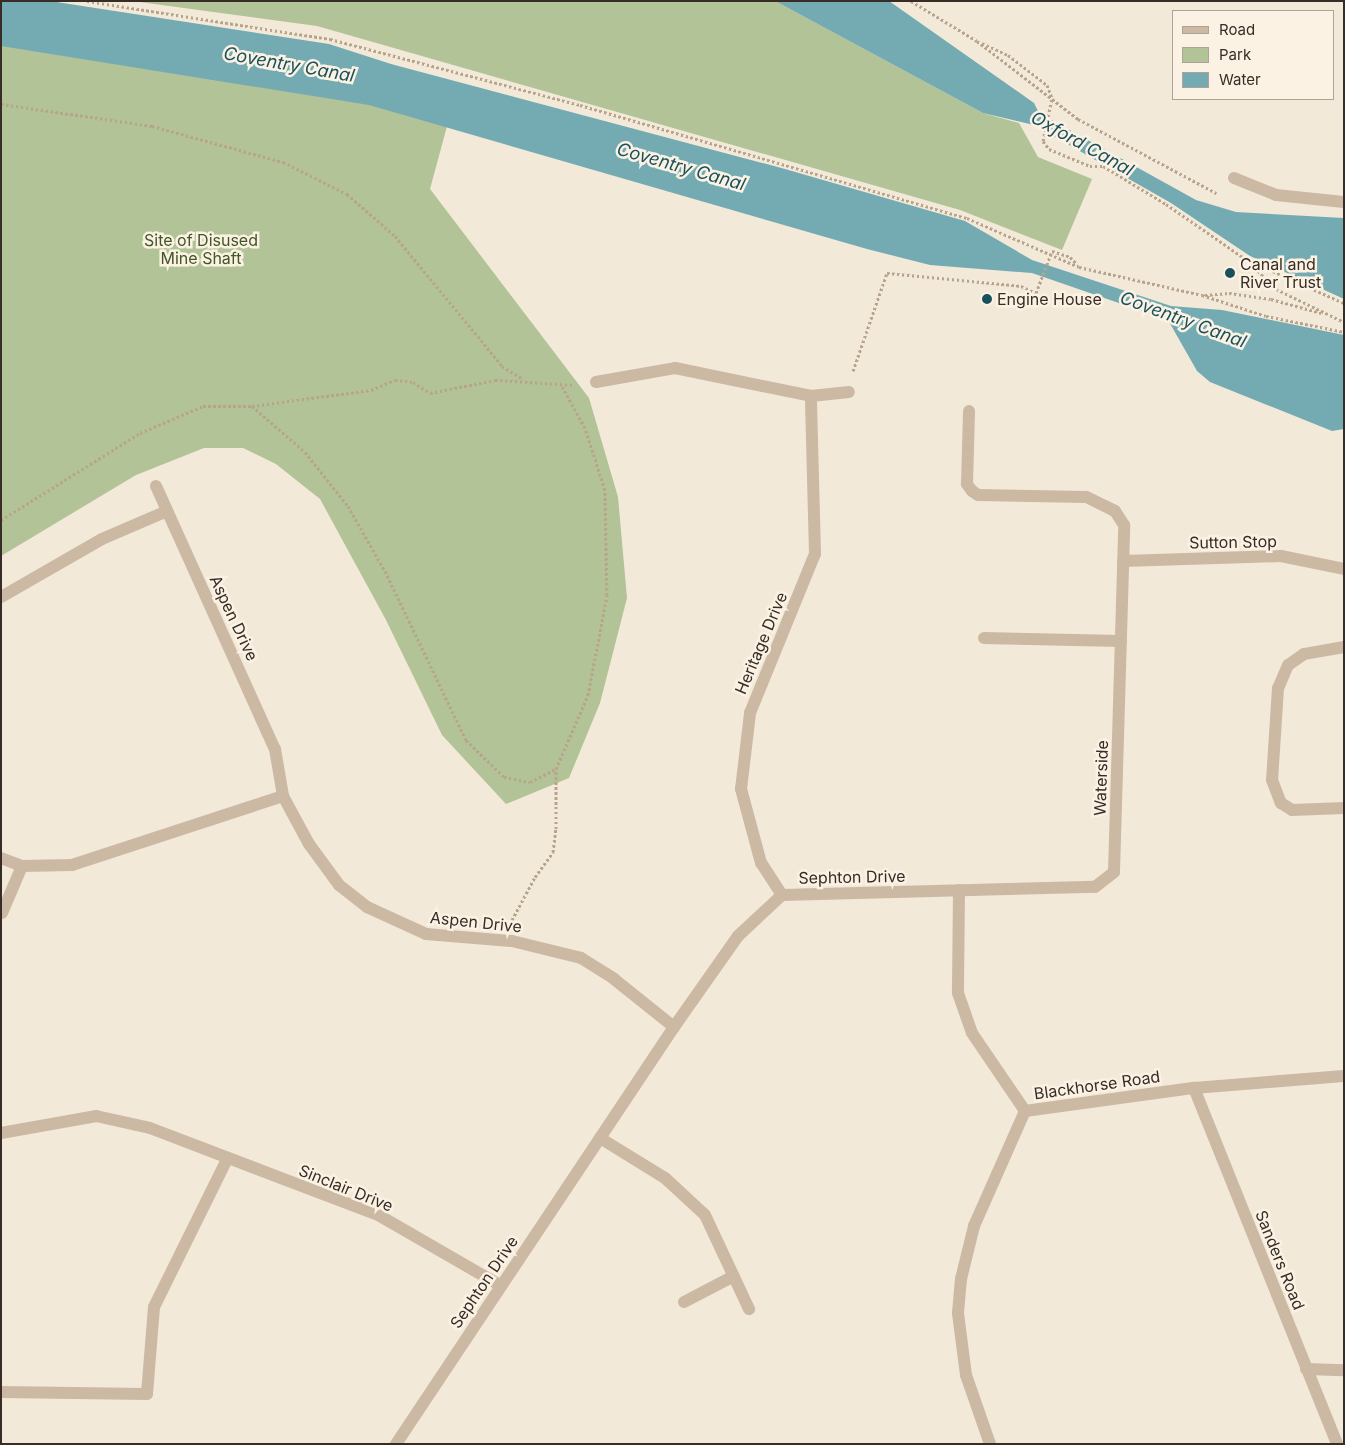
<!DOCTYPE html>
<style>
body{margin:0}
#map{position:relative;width:1345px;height:1445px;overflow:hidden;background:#f3e9d8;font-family:Inter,sans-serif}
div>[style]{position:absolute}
.green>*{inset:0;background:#b1c397}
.water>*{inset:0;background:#74abb3}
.path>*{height:3px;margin-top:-1.5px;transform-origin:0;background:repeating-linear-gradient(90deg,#b8a38d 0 2.5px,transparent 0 5px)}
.minor>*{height:12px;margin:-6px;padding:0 6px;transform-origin:6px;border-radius:6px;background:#ccb9a3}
.path-bridge>*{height:3px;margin-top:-1.5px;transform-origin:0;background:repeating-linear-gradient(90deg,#b8a38d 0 2.5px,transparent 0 5px)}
.dots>*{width:14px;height:14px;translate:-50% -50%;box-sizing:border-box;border:2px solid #fbf2e4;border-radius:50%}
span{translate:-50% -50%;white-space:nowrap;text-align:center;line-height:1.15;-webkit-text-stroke:5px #fbf2e4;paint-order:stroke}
.park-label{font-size:16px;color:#415727}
.poi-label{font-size:16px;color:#372c26}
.left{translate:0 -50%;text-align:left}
.street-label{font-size:16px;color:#372c26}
.water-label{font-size:18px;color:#18515c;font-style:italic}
.frame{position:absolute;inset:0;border:2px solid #372c26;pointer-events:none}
.legend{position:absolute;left:1172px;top:10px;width:162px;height:90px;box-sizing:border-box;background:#fbf2e4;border:1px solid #ada398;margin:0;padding:6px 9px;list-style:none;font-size:15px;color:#372c26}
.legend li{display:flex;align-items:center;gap:10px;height:25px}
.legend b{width:25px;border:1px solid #ada398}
</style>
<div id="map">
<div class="green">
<i style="clip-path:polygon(132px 1px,775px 1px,983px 113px,1019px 123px,1038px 157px,1092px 179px,1062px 250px,960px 210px,317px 26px)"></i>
<i style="clip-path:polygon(1px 19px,453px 104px,430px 189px,589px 398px,618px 497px,627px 598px,600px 703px,569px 778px,506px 804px,442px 735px,386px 620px,320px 499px,276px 464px,243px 448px,204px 448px,136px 475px,1px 556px)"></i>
</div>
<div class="water">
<i style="clip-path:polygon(1px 1px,50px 1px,329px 44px,391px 64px,785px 169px,965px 221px,1032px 260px,1171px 306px,1222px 310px,1344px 335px,1344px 429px,1332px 431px,1210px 382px,1197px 371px,1168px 320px,1032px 273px,930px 265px,867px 249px,369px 105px,1px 46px)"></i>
<i style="clip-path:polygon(775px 1px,889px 1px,1034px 103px,1039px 113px,1196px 200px,1236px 212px,1344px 218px,1344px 299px,1250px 256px,1171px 203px,1034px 125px,983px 113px)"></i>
</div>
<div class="path">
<i style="left:87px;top:1px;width:246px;rotate:8.9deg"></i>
<i style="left:330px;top:39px;width:259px;rotate:14.8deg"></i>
<i style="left:580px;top:105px;width:403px;rotate:16.3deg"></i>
<i style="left:967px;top:218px;width:122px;rotate:23.6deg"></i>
<i style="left:1079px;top:267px;width:126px;rotate:12.8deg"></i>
<i style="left:1202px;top:295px;width:67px;rotate:18.2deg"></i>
<i style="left:1266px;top:316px;width:80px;rotate:11.6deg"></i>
<i style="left:911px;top:1px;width:77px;rotate:31.2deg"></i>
<i style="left:977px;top:41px;width:128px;rotate:37.7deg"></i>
<i style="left:1078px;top:119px;width:157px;rotate:28.2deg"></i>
<i style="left:982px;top:43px;width:29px;rotate:25deg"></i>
<i style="left:1008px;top:55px;width:49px;rotate:37.6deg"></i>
<i style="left:1047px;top:85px;width:14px;rotate:69deg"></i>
<i style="left:1px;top:104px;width:153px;rotate:8.3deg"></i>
<i style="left:152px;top:126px;width:136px;rotate:15.4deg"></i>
<i style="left:283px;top:162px;width:72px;rotate:26.6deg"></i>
<i style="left:347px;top:194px;width:64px;rotate:41.2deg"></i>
<i style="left:395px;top:236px;width:168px;rotate:50.5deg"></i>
<i style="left:502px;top:366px;width:25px;rotate:32deg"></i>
<i style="left:1043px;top:141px;width:10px;rotate:53deg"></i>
<i style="left:1049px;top:149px;width:44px;rotate:22.5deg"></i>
<i style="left:1090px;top:166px;width:13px"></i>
<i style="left:1103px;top:166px;width:74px;rotate:31.1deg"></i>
<i style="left:1166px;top:204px;width:98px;rotate:34.7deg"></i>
<i style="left:1247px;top:260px;width:41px;rotate:45deg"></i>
<i style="left:1276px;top:289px;width:76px;rotate:25.9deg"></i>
<i style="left:1052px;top:251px;width:19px;rotate:18deg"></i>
<i style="left:1070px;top:257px;width:10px;rotate:45deg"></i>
<i style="left:1250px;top:261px;width:103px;rotate:24.1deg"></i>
<i style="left:1205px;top:295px;width:24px;rotate:-5deg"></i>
<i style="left:1229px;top:293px;width:42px;rotate:8.1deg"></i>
<i style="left:1271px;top:299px;width:52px;rotate:15.6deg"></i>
<i style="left:853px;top:371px;width:104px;rotate:-70.9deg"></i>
<i style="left:887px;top:273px;width:135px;rotate:5.5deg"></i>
<i style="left:1021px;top:286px;width:17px;rotate:25deg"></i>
<i style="left:252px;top:406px;width:70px;rotate:41deg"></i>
<i style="left:305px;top:452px;width:69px;rotate:51.5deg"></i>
<i style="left:348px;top:506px;width:75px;rotate:60.4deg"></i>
<i style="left:385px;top:571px;width:187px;rotate:64.4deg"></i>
<i style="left:466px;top:740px;width:53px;rotate:44.2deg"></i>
<i style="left:504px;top:777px;width:26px;rotate:11deg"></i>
<i style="left:530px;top:782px;width:29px;rotate:-27deg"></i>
<i style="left:556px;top:769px;width:81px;rotate:-66.6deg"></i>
<i style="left:588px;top:695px;width:102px;rotate:-79.2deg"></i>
<i style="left:607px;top:595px;width:105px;rotate:-91.1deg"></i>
<i style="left:605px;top:490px;width:65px;rotate:-107.9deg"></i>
<i style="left:585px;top:428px;width:48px;rotate:-118.7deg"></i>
<i style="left:1px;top:520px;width:164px;rotate:-32deg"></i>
<i style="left:140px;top:433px;width:69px;rotate:-23.2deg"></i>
<i style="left:203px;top:406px;width:49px"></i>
<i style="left:252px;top:406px;width:120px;rotate:-7.7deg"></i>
<i style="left:371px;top:390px;width:26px;rotate:-23deg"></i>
<i style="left:395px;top:380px;width:18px;rotate:6deg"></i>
<i style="left:413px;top:382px;width:20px;rotate:33deg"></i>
<i style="left:430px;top:393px;width:66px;rotate:-11.3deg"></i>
<i style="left:495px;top:380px;width:79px;rotate:3.6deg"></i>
<i style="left:512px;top:920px;width:49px;rotate:-61.9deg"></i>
<i style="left:535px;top:877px;width:31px;rotate:-54deg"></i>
<i style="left:553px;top:852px;width:23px;rotate:-83deg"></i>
<i style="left:556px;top:829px;width:60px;rotate:-90deg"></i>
</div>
<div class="minor">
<i style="left:1234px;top:178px;width:45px;rotate:22deg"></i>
<i style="left:1276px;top:195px;width:68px;rotate:5.9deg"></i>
<i style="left:596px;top:382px;width:80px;rotate:-10deg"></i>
<i style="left:675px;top:368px;width:139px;rotate:11.6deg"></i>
<i style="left:156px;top:486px;width:289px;rotate:65.7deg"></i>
<i style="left:275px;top:749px;width:48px;rotate:80.3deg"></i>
<i style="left:283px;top:796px;width:55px;rotate:61.6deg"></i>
<i style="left:309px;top:844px;width:51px;rotate:53.8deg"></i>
<i style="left:339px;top:885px;width:36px;rotate:38deg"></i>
<i style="left:367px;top:907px;width:65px;rotate:24.6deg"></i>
<i style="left:426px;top:934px;width:86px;rotate:4.7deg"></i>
<i style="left:512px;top:941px;width:71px;rotate:13.8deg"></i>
<i style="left:581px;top:958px;width:39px;rotate:32deg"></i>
<i style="left:614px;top:979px;width:77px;rotate:38.7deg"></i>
<i style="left:1123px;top:561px;width:158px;rotate:-1.8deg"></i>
<i style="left:1281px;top:556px;width:64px;rotate:11.7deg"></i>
<i style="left:1px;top:597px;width:116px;rotate:-29.9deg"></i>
<i style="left:102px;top:539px;width:71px;rotate:-23.3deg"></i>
<i style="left:984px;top:638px;width:137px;rotate:1.3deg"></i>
<i style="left:1344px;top:647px;width:41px;rotate:170.1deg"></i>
<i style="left:1304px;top:654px;width:19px;rotate:145deg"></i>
<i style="left:1288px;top:665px;width:25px;rotate:113deg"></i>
<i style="left:1278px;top:688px;width:92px;rotate:93.7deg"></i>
<i style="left:1272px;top:780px;width:25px;rotate:69deg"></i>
<i style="left:1281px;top:803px;width:13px;rotate:32deg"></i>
<i style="left:1292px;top:810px;width:52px;rotate:-2.2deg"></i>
<i style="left:1px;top:858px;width:22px;rotate:21deg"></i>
<i style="left:22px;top:866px;width:50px;rotate:-1.1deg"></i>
<i style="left:72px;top:865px;width:222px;rotate:-18.1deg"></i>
<i style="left:959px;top:890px;width:103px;rotate:90.6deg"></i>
<i style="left:958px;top:993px;width:42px;rotate:70.7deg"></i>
<i style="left:972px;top:1033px;width:94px;rotate:55.8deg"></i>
<i style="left:782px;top:895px;width:38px;rotate:-123deg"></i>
<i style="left:761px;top:863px;width:77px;rotate:-105.1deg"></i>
<i style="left:741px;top:789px;width:77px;rotate:-83.2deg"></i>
<i style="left:750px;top:713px;width:172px;rotate:-67.8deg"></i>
<i style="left:815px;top:554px;width:158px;rotate:-91.5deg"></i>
<i style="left:811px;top:396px;width:38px;rotate:-6deg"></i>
<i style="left:2px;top:913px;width:51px;rotate:-66.9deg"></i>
<i style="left:1194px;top:1088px;width:384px;rotate:68.1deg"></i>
<i style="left:1px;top:1133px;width:97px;rotate:-10.1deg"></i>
<i style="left:96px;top:1116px;width:55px;rotate:12.5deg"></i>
<i style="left:150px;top:1128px;width:246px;rotate:20.9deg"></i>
<i style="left:380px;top:1216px;width:140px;rotate:30deg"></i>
<i style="left:600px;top:1138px;width:76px;rotate:31.6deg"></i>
<i style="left:665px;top:1178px;width:54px;rotate:42.8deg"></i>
<i style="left:705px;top:1215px;width:104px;rotate:64.9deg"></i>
<i style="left:684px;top:1302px;width:56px;rotate:-27.5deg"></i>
<i style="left:1306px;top:1369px;width:38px;rotate:2deg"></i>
<i style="left:1px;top:1392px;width:146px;rotate:0.8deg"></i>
<i style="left:147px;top:1394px;width:87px;rotate:-85.4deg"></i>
<i style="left:154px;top:1307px;width:165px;rotate:-63.7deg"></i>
<i style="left:396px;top:1444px;width:501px;rotate:-56.31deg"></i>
<i style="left:674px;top:1027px;width:111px;rotate:-54.9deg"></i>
<i style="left:738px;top:936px;width:60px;rotate:-43deg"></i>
<i style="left:782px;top:895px;width:313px;rotate:-1.5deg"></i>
<i style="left:1095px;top:887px;width:24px;rotate:-38deg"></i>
<i style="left:1114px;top:872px;width:347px;rotate:-88.3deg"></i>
<i style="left:1124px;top:525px;width:17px;rotate:-123deg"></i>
<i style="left:1115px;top:511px;width:32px;rotate:-154deg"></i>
<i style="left:1086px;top:497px;width:108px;rotate:-178.9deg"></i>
<i style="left:978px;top:495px;width:7px;rotate:-146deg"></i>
<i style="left:972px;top:491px;width:9px;rotate:-126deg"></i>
<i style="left:967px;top:484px;width:73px;rotate:-88.4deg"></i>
<i style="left:990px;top:1444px;width:73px;rotate:-109.2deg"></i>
<i style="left:966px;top:1375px;width:63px;rotate:-97.4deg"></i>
<i style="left:958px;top:1313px;width:34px;rotate:-85deg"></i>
<i style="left:961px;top:1279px;width:55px;rotate:-76.2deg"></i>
<i style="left:974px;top:1226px;width:126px;rotate:-66.1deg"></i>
<i style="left:1025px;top:1111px;width:171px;rotate:-7.8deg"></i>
<i style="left:1194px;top:1088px;width:150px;rotate:-4.6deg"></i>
</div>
<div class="path-bridge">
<i style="left:1043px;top:141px;width:44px;rotate:-78.2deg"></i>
<i style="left:1036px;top:293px;width:45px;rotate:-69.1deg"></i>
</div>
<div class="dots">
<i style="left:1230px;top:273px;background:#18515c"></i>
<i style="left:987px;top:299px;background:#18515c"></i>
</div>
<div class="park-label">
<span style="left:201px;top:249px">Site of Disused<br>Mine Shaft</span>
</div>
<div class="poi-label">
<span class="left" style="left:1240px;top:273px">Canal and<br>River Trust</span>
<span class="left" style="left:997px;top:299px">Engine House</span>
</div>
<div class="street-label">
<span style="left:1233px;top:542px;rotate:-1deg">Sutton Stop</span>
<span style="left:234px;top:618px;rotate:65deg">Aspen Drive</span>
<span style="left:761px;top:643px;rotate:-67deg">Heritage Drive</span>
<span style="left:1101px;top:778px;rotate:-88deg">Waterside</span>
<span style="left:852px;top:877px;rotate:-1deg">Sephton Drive</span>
<span style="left:476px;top:922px;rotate:6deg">Aspen Drive</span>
<span style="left:1097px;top:1085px;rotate:-8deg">Blackhorse Road</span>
<span style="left:346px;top:1188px;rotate:22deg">Sinclair Drive</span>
<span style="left:1280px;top:1260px;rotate:68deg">Sanders Road</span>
<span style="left:484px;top:1282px;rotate:-56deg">Sephton Drive</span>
</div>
<div class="water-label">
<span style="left:289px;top:65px;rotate:10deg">Coventry Canal</span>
<span style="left:1082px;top:144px;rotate:29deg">Oxford Canal</span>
<span style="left:681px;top:167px;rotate:16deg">Coventry Canal</span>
<span style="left:1183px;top:320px;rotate:20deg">Coventry Canal</span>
</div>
<div class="frame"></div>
<ul class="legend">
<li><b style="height:6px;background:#ccb9a3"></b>Road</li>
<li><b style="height:14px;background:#b1c397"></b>Park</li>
<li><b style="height:14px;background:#74abb3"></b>Water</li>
</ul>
</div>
